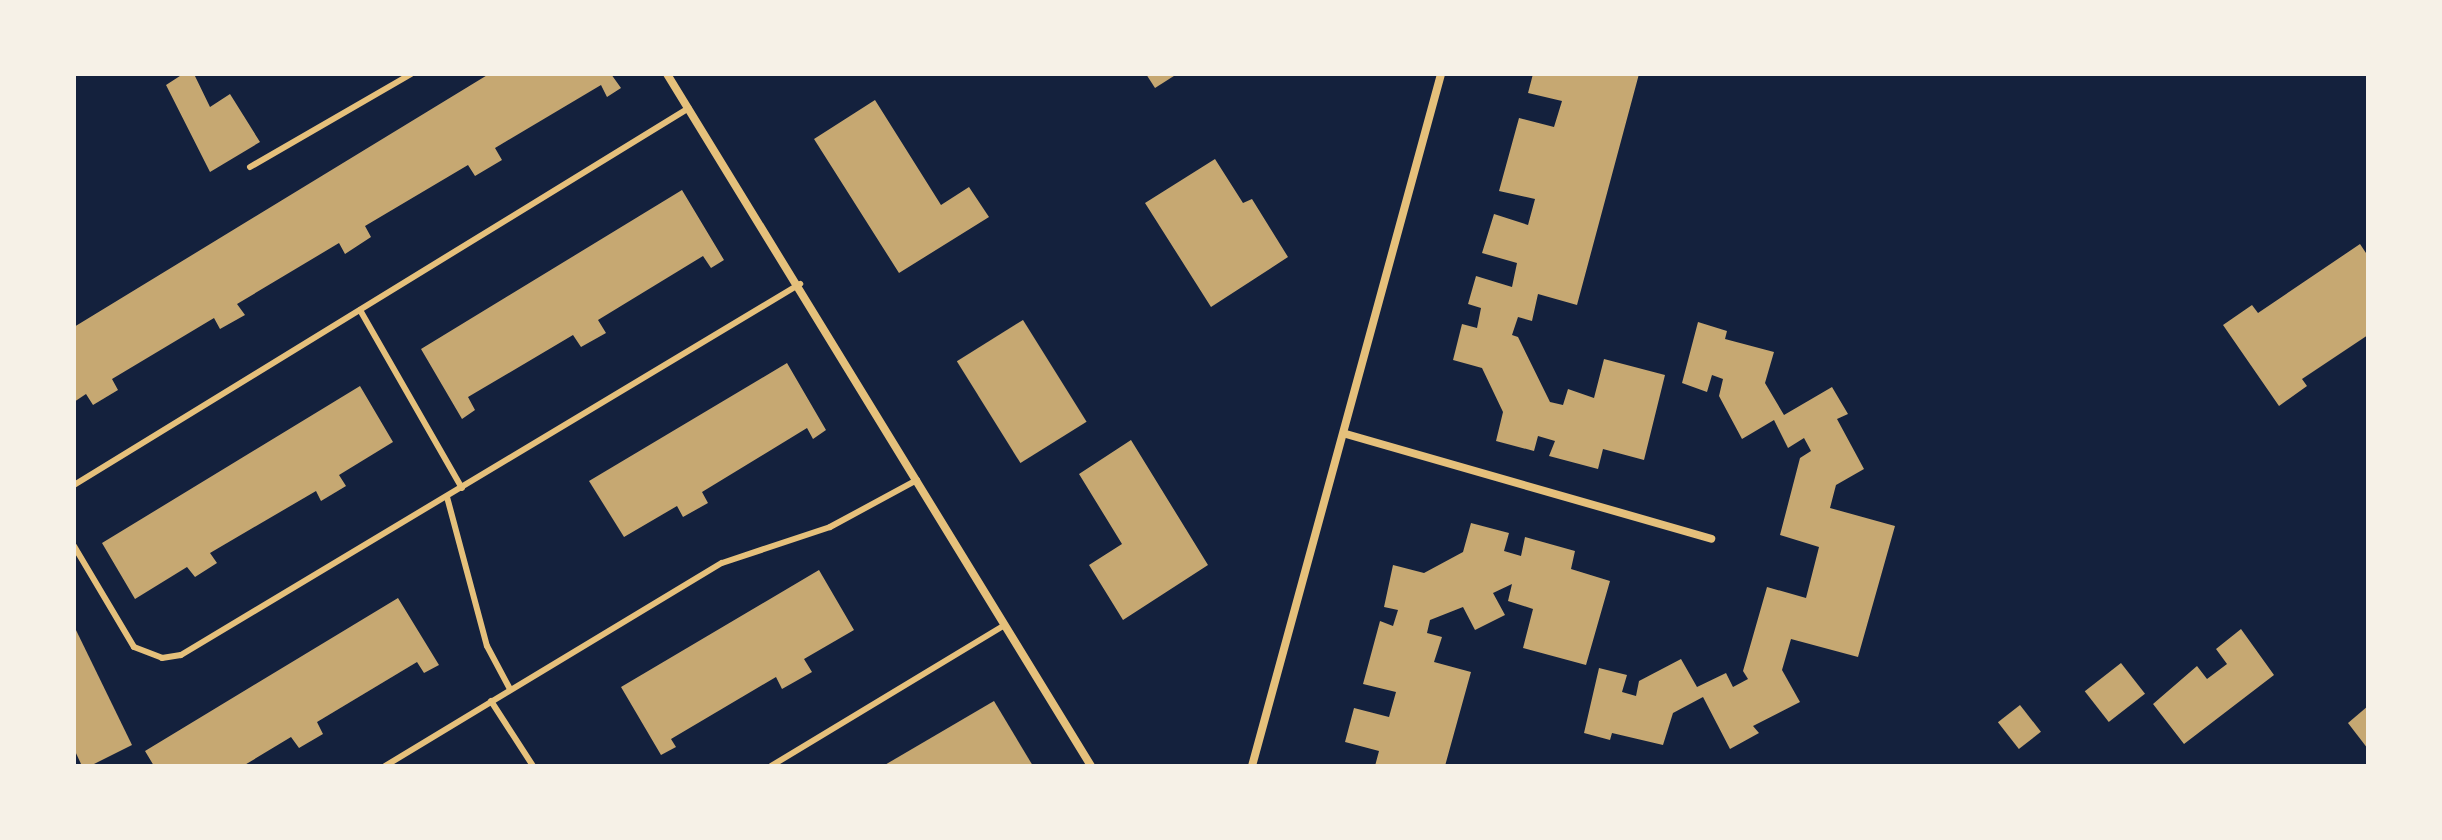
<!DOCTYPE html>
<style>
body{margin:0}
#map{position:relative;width:2442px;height:840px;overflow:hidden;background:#14213d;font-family:"Source Serif 4",serif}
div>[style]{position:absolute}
.building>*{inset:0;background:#c6a872;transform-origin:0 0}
.service>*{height:6px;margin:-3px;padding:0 3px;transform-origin:3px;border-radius:3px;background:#e5c07b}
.minor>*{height:8px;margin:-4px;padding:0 4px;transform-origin:4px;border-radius:4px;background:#e5c07b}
span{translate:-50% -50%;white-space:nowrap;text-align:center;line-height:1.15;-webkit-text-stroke:8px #f6f1e7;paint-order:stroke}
.frame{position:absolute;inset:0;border:76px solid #f6f1e7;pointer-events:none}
</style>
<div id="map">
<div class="building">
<i style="clip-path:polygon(183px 74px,194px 74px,210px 107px,230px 94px,260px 142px,210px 172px,166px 85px)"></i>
<i style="clip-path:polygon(489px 74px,611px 74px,621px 88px,607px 97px,601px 85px,495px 148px,502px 160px,475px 176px,468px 165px,365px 226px,371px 237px,345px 254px,339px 243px,237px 304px,245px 315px,220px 329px,214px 318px,112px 379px,118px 390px,93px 405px,86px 394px,74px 402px,74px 327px)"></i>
<i style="clip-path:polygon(1146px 74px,1177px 74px,1155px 88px)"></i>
<i style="clip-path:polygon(1533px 74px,1639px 74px,1577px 305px,1538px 294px,1532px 321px,1518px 317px,1512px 335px,1518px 337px,1550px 402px,1563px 405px,1568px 389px,1594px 398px,1604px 359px,1665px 375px,1644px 460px,1603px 449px,1598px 469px,1549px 456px,1555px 441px,1538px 436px,1534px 451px,1496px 441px,1503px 412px,1482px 368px,1453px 360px,1462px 324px,1477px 328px,1481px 308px,1468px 304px,1476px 276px,1512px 287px,1517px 263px,1482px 253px,1494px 214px,1528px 225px,1535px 199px,1499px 191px,1519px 118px,1554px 127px,1562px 101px,1528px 93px)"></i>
<i style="clip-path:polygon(875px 100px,941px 205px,969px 187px,989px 217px,899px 273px,814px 139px)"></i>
<i style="clip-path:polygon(1215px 159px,1243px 203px,1252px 199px,1288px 257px,1211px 307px,1145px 203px)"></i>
<i style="clip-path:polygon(682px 190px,724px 260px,711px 268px,703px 256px,598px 320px,606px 333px,581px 347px,573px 335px,468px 397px,475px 410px,462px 419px,421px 349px)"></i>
<i style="clip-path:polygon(2360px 244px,2368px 256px,2368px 335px,2302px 379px,2307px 386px,2279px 406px,2223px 325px,2252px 305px,2258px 313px)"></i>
<i style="left:1023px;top:320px;width:120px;height:78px;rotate:58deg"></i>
<i style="clip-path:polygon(1698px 322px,1727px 331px,1725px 339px,1774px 352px,1765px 383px,1784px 415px,1832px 387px,1848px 414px,1837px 419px,1864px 469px,1836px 485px,1830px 508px,1895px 526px,1858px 657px,1791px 639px,1782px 670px,1800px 702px,1753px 726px,1759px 733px,1730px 749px,1703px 697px,1673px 713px,1663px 745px,1612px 733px,1610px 740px,1584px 733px,1599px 668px,1627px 675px,1622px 692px,1636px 696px,1639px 681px,1681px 659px,1697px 687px,1726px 673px,1733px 687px,1748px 679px,1743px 671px,1767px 587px,1806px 598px,1819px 547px,1780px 535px,1800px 458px,1811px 451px,1804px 438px,1788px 448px,1774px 420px,1742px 439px,1719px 396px,1723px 379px,1712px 375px,1707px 392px,1682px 383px)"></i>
<i style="clip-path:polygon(787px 363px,826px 430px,813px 439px,807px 428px,702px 492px,708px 503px,683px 517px,677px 506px,624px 537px,589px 481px)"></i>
<i style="clip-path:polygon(360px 386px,393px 442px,339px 475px,346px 486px,321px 501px,316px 491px,210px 553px,217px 563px,195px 577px,187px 567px,135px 599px,102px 543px)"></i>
<i style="clip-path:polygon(1131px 440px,1208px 565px,1123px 620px,1089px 565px,1122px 544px,1079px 474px)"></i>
<i style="clip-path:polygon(1471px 523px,1509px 533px,1504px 551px,1521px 556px,1525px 537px,1575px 551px,1571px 569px,1610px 581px,1586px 665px,1523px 648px,1533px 609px,1508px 601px,1512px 584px,1493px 593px,1505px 615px,1475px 630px,1463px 607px,1430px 620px,1427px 633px,1442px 637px,1434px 662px,1471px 672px,1445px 766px,1375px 766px,1379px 751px,1345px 742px,1354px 708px,1389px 717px,1396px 692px,1363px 684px,1380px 621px,1393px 626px,1398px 610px,1384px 607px,1393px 565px,1424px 573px,1463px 552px)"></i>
<i style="clip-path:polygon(819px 570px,854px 630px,804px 659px,812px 672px,782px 689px,776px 677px,671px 739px,676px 747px,661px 755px,621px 687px)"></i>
<i style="clip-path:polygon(398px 598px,439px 665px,424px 673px,417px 662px,317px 722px,323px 734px,299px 748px,291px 737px,243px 766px,154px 766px,145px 751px)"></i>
<i style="clip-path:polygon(74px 626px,132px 745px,90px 766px,82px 766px,74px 749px)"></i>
<i style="clip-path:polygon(2241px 629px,2274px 675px,2184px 744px,2153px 704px,2197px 666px,2207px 679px,2227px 664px,2216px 649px)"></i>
<i style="left:2121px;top:663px;width:39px;height:46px;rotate:52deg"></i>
<i style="clip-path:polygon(994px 701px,1033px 766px,883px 766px)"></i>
<i style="left:2020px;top:705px;width:34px;height:28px;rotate:52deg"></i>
<i style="clip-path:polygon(2368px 706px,2368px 749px,2348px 723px)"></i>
</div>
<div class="service">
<i style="left:250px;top:167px;width:186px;rotate:-30deg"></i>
<i style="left:360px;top:310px;width:205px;rotate:60.2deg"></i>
<i style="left:74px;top:485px;width:721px;rotate:-31.51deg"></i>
<i style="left:447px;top:497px;width:154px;rotate:75deg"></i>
<i style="left:487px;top:646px;width:49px;rotate:61.9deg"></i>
<i style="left:74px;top:546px;width:117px;rotate:59.3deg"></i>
<i style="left:134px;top:647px;width:30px;rotate:21deg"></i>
<i style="left:162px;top:658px;width:19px;rotate:-9deg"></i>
<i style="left:181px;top:655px;width:722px;rotate:-30.94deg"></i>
<i style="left:491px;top:701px;width:77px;rotate:57.1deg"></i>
<i style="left:385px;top:766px;width:393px;rotate:-31.1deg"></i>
<i style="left:722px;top:563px;width:114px;rotate:-18.4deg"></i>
<i style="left:830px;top:527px;width:99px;rotate:-28.4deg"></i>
<i style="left:771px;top:766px;width:273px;rotate:-31.1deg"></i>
</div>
<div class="minor">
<i style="left:667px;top:74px;width:812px;rotate:58.5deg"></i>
<i style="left:1346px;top:434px;width:380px;rotate:16deg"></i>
<i style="left:1252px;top:766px;width:717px;rotate:-74.72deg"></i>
</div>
<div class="frame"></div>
</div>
